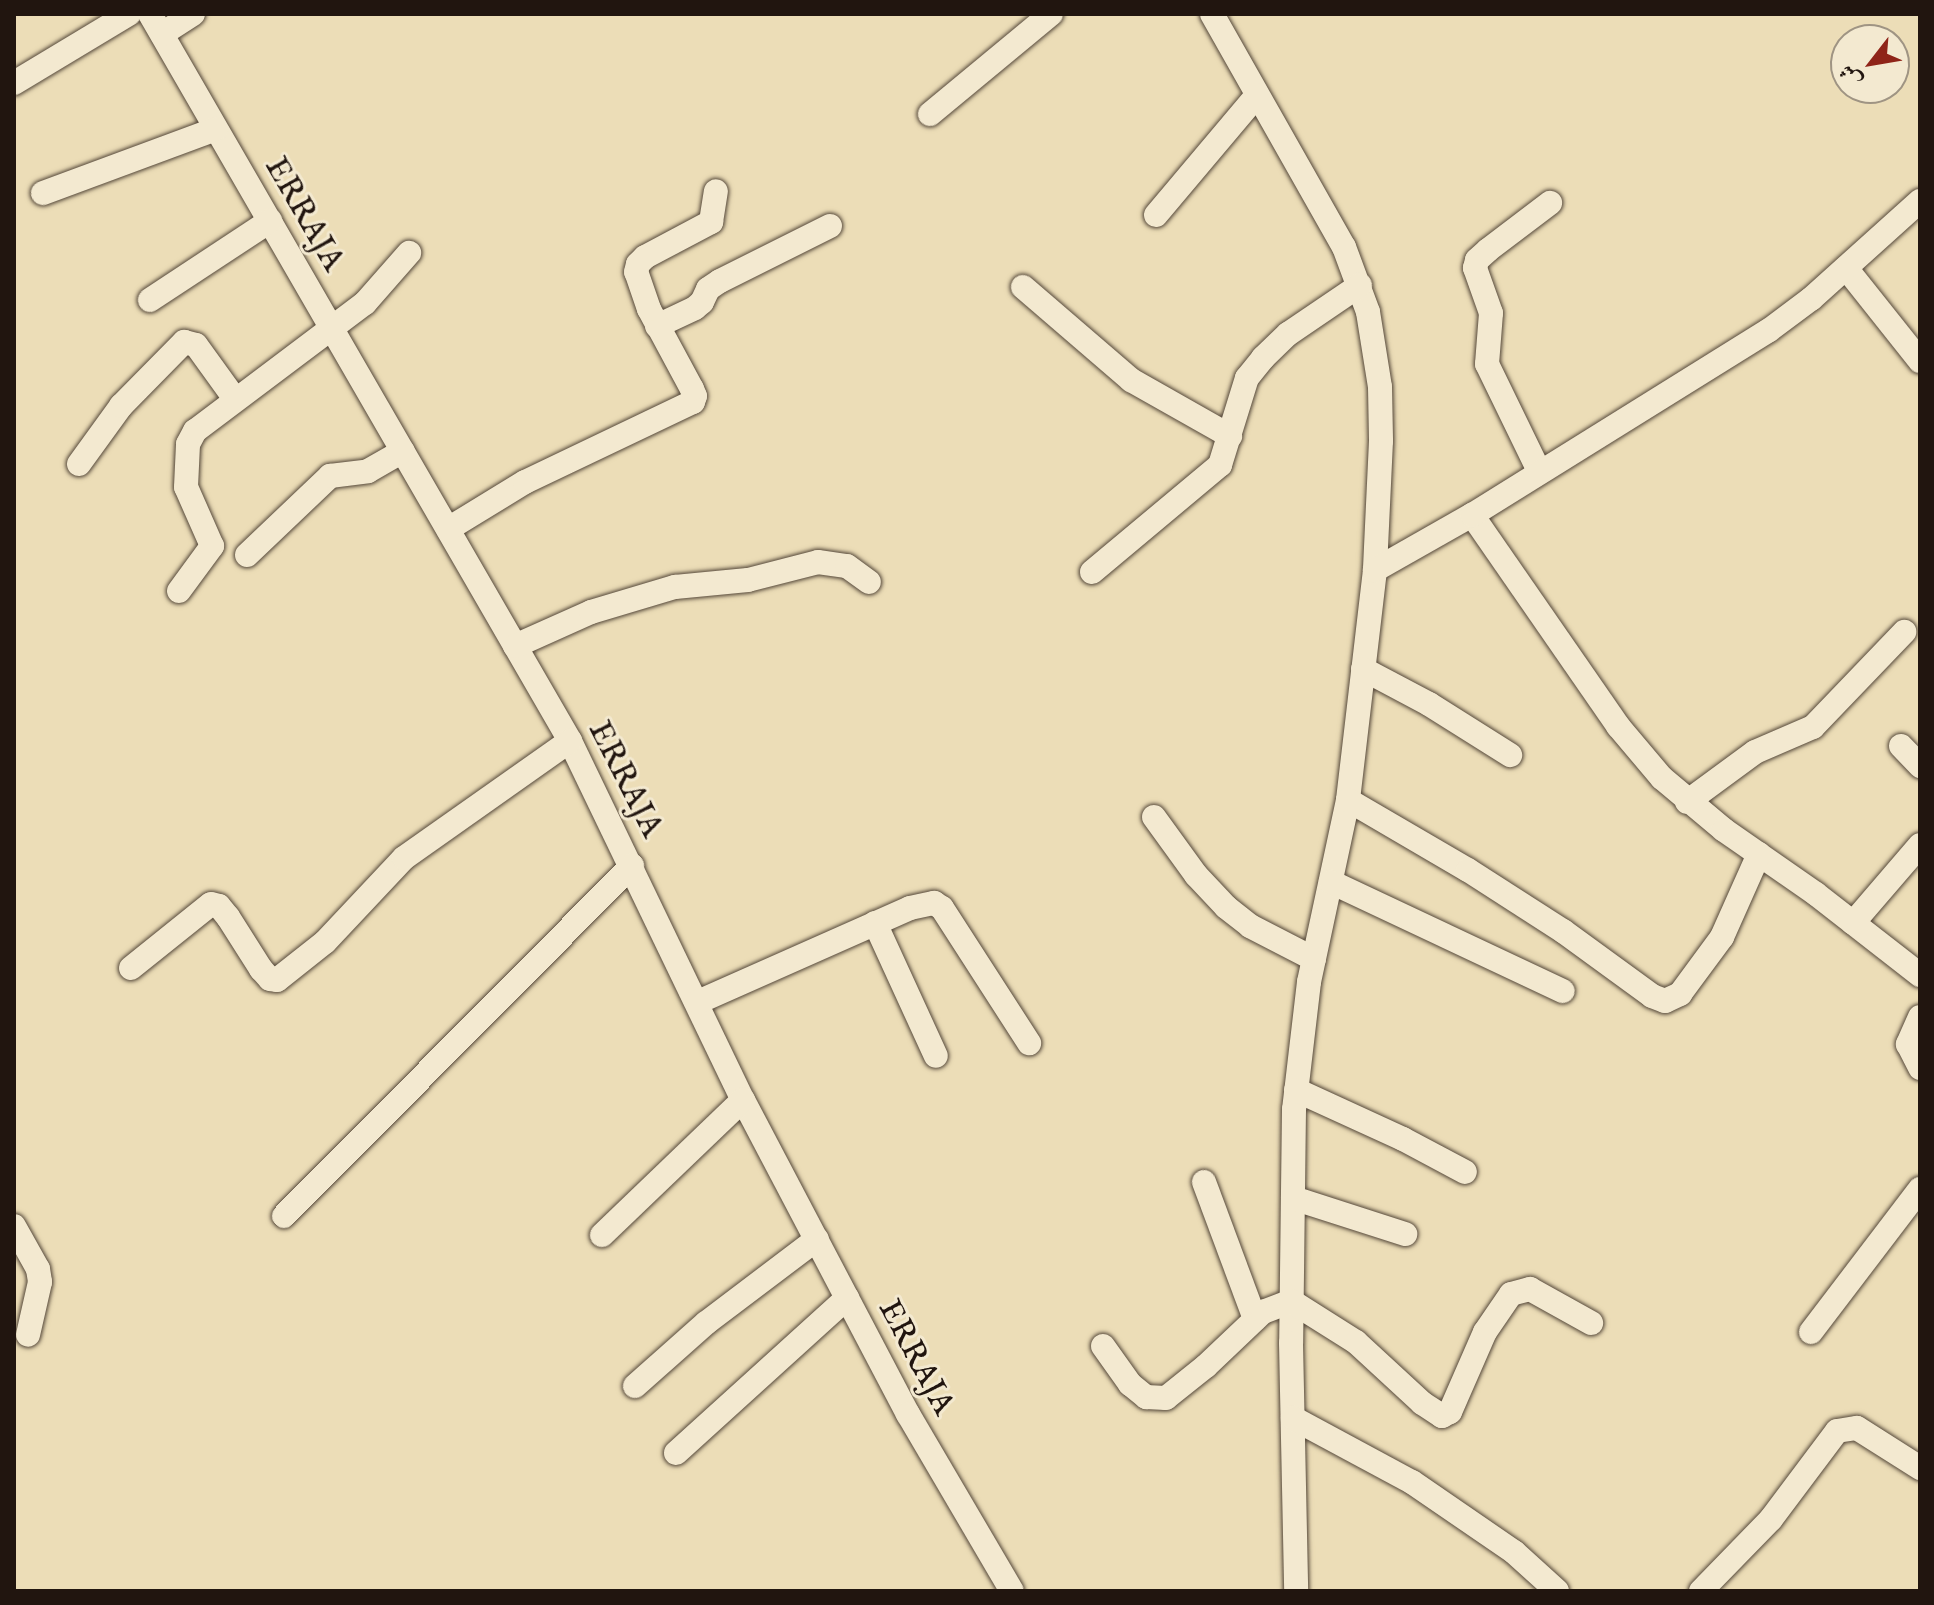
<!DOCTYPE html>
<meta charset="utf-8">
<style>
body{margin:0}
#map{position:relative;width:1934px;height:1605px;overflow:hidden;background:#ecddb7;font-family:"IM FELL English",Amiri,serif}
div>[style]{position:absolute}
.roads{filter:drop-shadow(0 0 2px #544739) drop-shadow(0 0 2px #544739)}
.minor>*{height:24px;margin:-12px;padding:0 12px;transform-origin:12px;border-radius:12px;background:#f3e9d0}
span{translate:-50% -50%;white-space:nowrap;text-align:center;line-height:1.15;-webkit-text-stroke:6px #f3e9d0;paint-order:stroke}
.street-label{font-size:32px;color:#21150f}
.frame{position:absolute;inset:0;border:16px solid #21150f;pointer-events:none}
.north{position:absolute;left:1830px;top:24px;width:80px;height:80px;box-sizing:border-box;background:#f3e9d0;border:2px solid #9f9483;border-radius:50%;rotate:239deg;font-size:22px;font-weight:700;line-height:32px;text-align:center;color:#21150f}
.north::after{content:'';display:block;margin:auto;width:28px;height:36px;background:#8f2418;clip-path:polygon(50% 0,100% 100%,50% 72%,0 100%)}
</style>
<div id="map">
<div class="roads">
<div class="minor">
<i style="left:150px;top:14px;width:840px;rotate:59.98deg"></i>
<i style="left:570px;top:741px;width:399px;rotate:64.3deg"></i>
<i style="left:743px;top:1100px;width:355px;rotate:62.3deg"></i>
<i style="left:908px;top:1414px;width:205px;rotate:59.6deg"></i>
<i style="left:1212px;top:14px;width:268px;rotate:60.5deg"></i>
<i style="left:1344px;top:247px;width:69px;rotate:69.7deg"></i>
<i style="left:1368px;top:312px;width:76px;rotate:80.9deg"></i>
<i style="left:1380px;top:387px;width:54px;rotate:88.9deg"></i>
<i style="left:1381px;top:441px;width:129px;rotate:92.7deg"></i>
<i style="left:1375px;top:570px;width:232px;rotate:96.7deg"></i>
<i style="left:1348px;top:800px;width:186px;rotate:102.1deg"></i>
<i style="left:1309px;top:982px;width:128px;rotate:96.7deg"></i>
<i style="left:1294px;top:1109px;width:234px;rotate:90.7deg"></i>
<i style="left:1291px;top:1343px;width:248px;rotate:88.8deg"></i>
<i style="left:162px;top:34px;width:37px;rotate:-33deg"></i>
<i style="left:14px;top:83px;width:134px;rotate:-31deg"></i>
<i style="left:930px;top:114px;width:157px;rotate:-39.6deg"></i>
<i style="left:43px;top:193px;width:184px;rotate:-20.3deg"></i>
<i style="left:1156px;top:215px;width:157px;rotate:-49.9deg"></i>
<i style="left:1846px;top:268px;width:119px;rotate:51.5deg"></i>
<i style="left:1023px;top:287px;width:143px;rotate:40.7deg"></i>
<i style="left:1131px;top:380px;width:114px;rotate:29.5deg"></i>
<i style="left:150px;top:300px;width:144px;rotate:-33.4deg"></i>
<i style="left:657px;top:326px;width:42px;rotate:-25.3deg"></i>
<i style="left:695px;top:308px;width:9px;rotate:-41deg"></i>
<i style="left:702px;top:302px;width:14px;rotate:-65deg"></i>
<i style="left:708px;top:289px;width:14px;rotate:-34deg"></i>
<i style="left:720px;top:281px;width:123px;rotate:-26.6deg"></i>
<i style="left:79px;top:464px;width:72px;rotate:-54.1deg"></i>
<i style="left:121px;top:406px;width:90px;rotate:-45.5deg"></i>
<i style="left:184px;top:342px;width:12px;rotate:14deg"></i>
<i style="left:196px;top:345px;width:67px;rotate:54.2deg"></i>
<i style="left:1539px;top:471px;width:119px;rotate:-115.9deg"></i>
<i style="left:1487px;top:364px;width:51px;rotate:-85.5deg"></i>
<i style="left:1491px;top:313px;width:48px;rotate:-109.6deg"></i>
<i style="left:1475px;top:268px;width:8px;rotate:-76deg"></i>
<i style="left:1477px;top:260px;width:15px;rotate:-42deg"></i>
<i style="left:1488px;top:250px;width:78px;rotate:-37.2deg"></i>
<i style="left:1472px;top:515px;width:257px;rotate:55.3deg"></i>
<i style="left:1618px;top:726px;width:68px;rotate:49.8deg"></i>
<i style="left:1662px;top:778px;width:81px;rotate:40deg"></i>
<i style="left:1724px;top:830px;width:112px;rotate:34.8deg"></i>
<i style="left:1816px;top:894px;width:132px;rotate:37.9deg"></i>
<i style="left:448px;top:529px;width:90px;rotate:-31.4deg"></i>
<i style="left:525px;top:482px;width:186px;rotate:-25.5deg"></i>
<i style="left:693px;top:402px;width:6px;rotate:-72deg"></i>
<i style="left:695px;top:396px;width:8px;rotate:-113deg"></i>
<i style="left:692px;top:389px;width:91px;rotate:-118.3deg"></i>
<i style="left:649px;top:309px;width:39px;rotate:-109deg"></i>
<i style="left:636px;top:272px;width:8px;rotate:-76deg"></i>
<i style="left:638px;top:264px;width:10px;rotate:-45deg"></i>
<i style="left:645px;top:257px;width:75px;rotate:-27.9deg"></i>
<i style="left:711px;top:222px;width:31px;rotate:-81deg"></i>
<i style="left:247px;top:555px;width:115px;rotate:-43.6deg"></i>
<i style="left:330px;top:476px;width:38px;rotate:-7deg"></i>
<i style="left:368px;top:471px;width:40px;rotate:-29.7deg"></i>
<i style="left:1375px;top:570px;width:112px;rotate:-29.6deg"></i>
<i style="left:1472px;top:515px;width:349px;rotate:-31.9deg"></i>
<i style="left:1768px;top:331px;width:54px;rotate:-36.7deg"></i>
<i style="left:1811px;top:299px;width:147px;rotate:-42deg"></i>
<i style="left:1092px;top:572px;width:167px;rotate:-39.9deg"></i>
<i style="left:1220px;top:465px;width:91px;rotate:-72.8deg"></i>
<i style="left:1247px;top:378px;width:26px;rotate:-51deg"></i>
<i style="left:1263px;top:358px;width:35px;rotate:-44deg"></i>
<i style="left:1288px;top:334px;width:87px;rotate:-34.2deg"></i>
<i style="left:179px;top:591px;width:56px;rotate:-53.7deg"></i>
<i style="left:212px;top:546px;width:64px;rotate:-113.8deg"></i>
<i style="left:186px;top:487px;width:43px;rotate:-87.3deg"></i>
<i style="left:188px;top:444px;width:15px;rotate:-62deg"></i>
<i style="left:195px;top:431px;width:213px;rotate:-37deg"></i>
<i style="left:365px;top:303px;width:67px;rotate:-48.7deg"></i>
<i style="left:515px;top:646px;width:83px;rotate:-24.1deg"></i>
<i style="left:591px;top:612px;width:88px;rotate:-16.6deg"></i>
<i style="left:675px;top:587px;width:73px;rotate:-5.5deg"></i>
<i style="left:748px;top:580px;width:72px;rotate:-14.4deg"></i>
<i style="left:818px;top:562px;width:29px;rotate:8deg"></i>
<i style="left:847px;top:566px;width:27px;rotate:36deg"></i>
<i style="left:1363px;top:669px;width:75px;rotate:27.9deg"></i>
<i style="left:1429px;top:704px;width:96px;rotate:32.2deg"></i>
<i style="left:1901px;top:746px;width:28px;rotate:46deg"></i>
<i style="left:1348px;top:800px;width:139px;rotate:30.3deg"></i>
<i style="left:1468px;top:870px;width:113px;rotate:32.7deg"></i>
<i style="left:1563px;top:931px;width:110px;rotate:36.1deg"></i>
<i style="left:1652px;top:996px;width:14px;rotate:21deg"></i>
<i style="left:1665px;top:1001px;width:17px;rotate:-25deg"></i>
<i style="left:1680px;top:994px;width:71px;rotate:-53.6deg"></i>
<i style="left:1722px;top:937px;width:91px;rotate:-66deg"></i>
<i style="left:1687px;top:802px;width:84px;rotate:-36.3deg"></i>
<i style="left:1755px;top:752px;width:63px;rotate:-23.3deg"></i>
<i style="left:1813px;top:727px;width:132px;rotate:-46.2deg"></i>
<i style="left:1154px;top:817px;width:72px;rotate:54.1deg"></i>
<i style="left:1196px;top:875px;width:44px;rotate:46.8deg"></i>
<i style="left:1226px;top:907px;width:31px;rotate:38deg"></i>
<i style="left:1250px;top:926px;width:72px;rotate:27.3deg"></i>
<i style="left:1331px;top:882px;width:256px;rotate:25.2deg"></i>
<i style="left:875px;top:923px;width:146px;rotate:65.4deg"></i>
<i style="left:1853px;top:923px;width:103px;rotate:-49.3deg"></i>
<i style="left:131px;top:968px;width:102px;rotate:-38.7deg"></i>
<i style="left:211px;top:904px;width:8px;rotate:14deg"></i>
<i style="left:219px;top:906px;width:14px;rotate:51deg"></i>
<i style="left:228px;top:917px;width:62px;rotate:57.6deg"></i>
<i style="left:261px;top:969px;width:13px;rotate:48deg"></i>
<i style="left:270px;top:979px;width:7px;rotate:8deg"></i>
<i style="left:277px;top:980px;width:61px;rotate:-38.4deg"></i>
<i style="left:325px;top:942px;width:115px;rotate:-46.8deg"></i>
<i style="left:404px;top:858px;width:203px;rotate:-35.2deg"></i>
<i style="left:698px;top:1002px;width:232px;rotate:-23.9deg"></i>
<i style="left:910px;top:908px;width:25px;rotate:-12deg"></i>
<i style="left:934px;top:903px;width:9px;rotate:32deg"></i>
<i style="left:942px;top:908px;width:161px;rotate:57.2deg"></i>
<i style="left:1920px;top:1017px;width:30px;rotate:114deg"></i>
<i style="left:1908px;top:1044px;width:27px;rotate:63deg"></i>
<i style="left:1296px;top:1090px;width:118px;rotate:24.6deg"></i>
<i style="left:1403px;top:1139px;width:70px;rotate:28deg"></i>
<i style="left:1204px;top:1182px;width:146px;rotate:69.6deg"></i>
<i style="left:1293px;top:1198px;width:118px;rotate:17.8deg"></i>
<i style="left:284px;top:1216px;width:494px;rotate:-45.2deg"></i>
<i style="left:14px;top:1226px;width:49px;rotate:60.8deg"></i>
<i style="left:38px;top:1269px;width:13px;rotate:81deg"></i>
<i style="left:40px;top:1282px;width:54px;rotate:102.8deg"></i>
<i style="left:602px;top:1235px;width:195px;rotate:-43.8deg"></i>
<i style="left:1811px;top:1332px;width:180px;rotate:-52.7deg"></i>
<i style="left:1103px;top:1346px;width:47px;rotate:54.6deg"></i>
<i style="left:1130px;top:1384px;width:21px;rotate:39deg"></i>
<i style="left:1146px;top:1397px;width:20px;rotate:3deg"></i>
<i style="left:1166px;top:1398px;width:51px;rotate:-38.7deg"></i>
<i style="left:1206px;top:1366px;width:79px;rotate:-43.5deg"></i>
<i style="left:1263px;top:1312px;width:30px;rotate:-21deg"></i>
<i style="left:1291px;top:1301px;width:77px;rotate:32.2deg"></i>
<i style="left:1356px;top:1342px;width:90px;rotate:42.7deg"></i>
<i style="left:1422px;top:1403px;width:24px;rotate:33deg"></i>
<i style="left:1442px;top:1416px;width:9px;rotate:-27deg"></i>
<i style="left:1450px;top:1412px;width:87px;rotate:-66.4deg"></i>
<i style="left:1485px;top:1332px;width:46px;rotate:-55.6deg"></i>
<i style="left:1511px;top:1294px;width:20px;rotate:-15deg"></i>
<i style="left:1530px;top:1289px;width:70px;rotate:29.1deg"></i>
<i style="left:635px;top:1386px;width:95px;rotate:-41.6deg"></i>
<i style="left:706px;top:1323px;width:139px;rotate:-37.1deg"></i>
<i style="left:1293px;top:1418px;width:135px;rotate:28.3deg"></i>
<i style="left:1412px;top:1482px;width:124px;rotate:34.5deg"></i>
<i style="left:1514px;top:1552px;width:58px;rotate:42.2deg"></i>
<i style="left:676px;top:1453px;width:231px;rotate:-42.2deg"></i>
<i style="left:1701px;top:1591px;width:100px;rotate:-45.8deg"></i>
<i style="left:1771px;top:1519px;width:110px;rotate:-53.1deg"></i>
<i style="left:1837px;top:1431px;width:20px;rotate:-9deg"></i>
<i style="left:1857px;top:1428px;width:75px;rotate:32.4deg"></i>
</div>
</div>
<div class="street-label">
<span style="left:303px;top:215px;rotate:60deg">ERRAJA</span>
<span style="left:624px;top:780px;rotate:63deg">ERRAJA</span>
<span style="left:915px;top:1358px;rotate:62deg">ERRAJA</span>
</div>
<div class="frame"></div>
<div class="north">ش</div>
</div>
